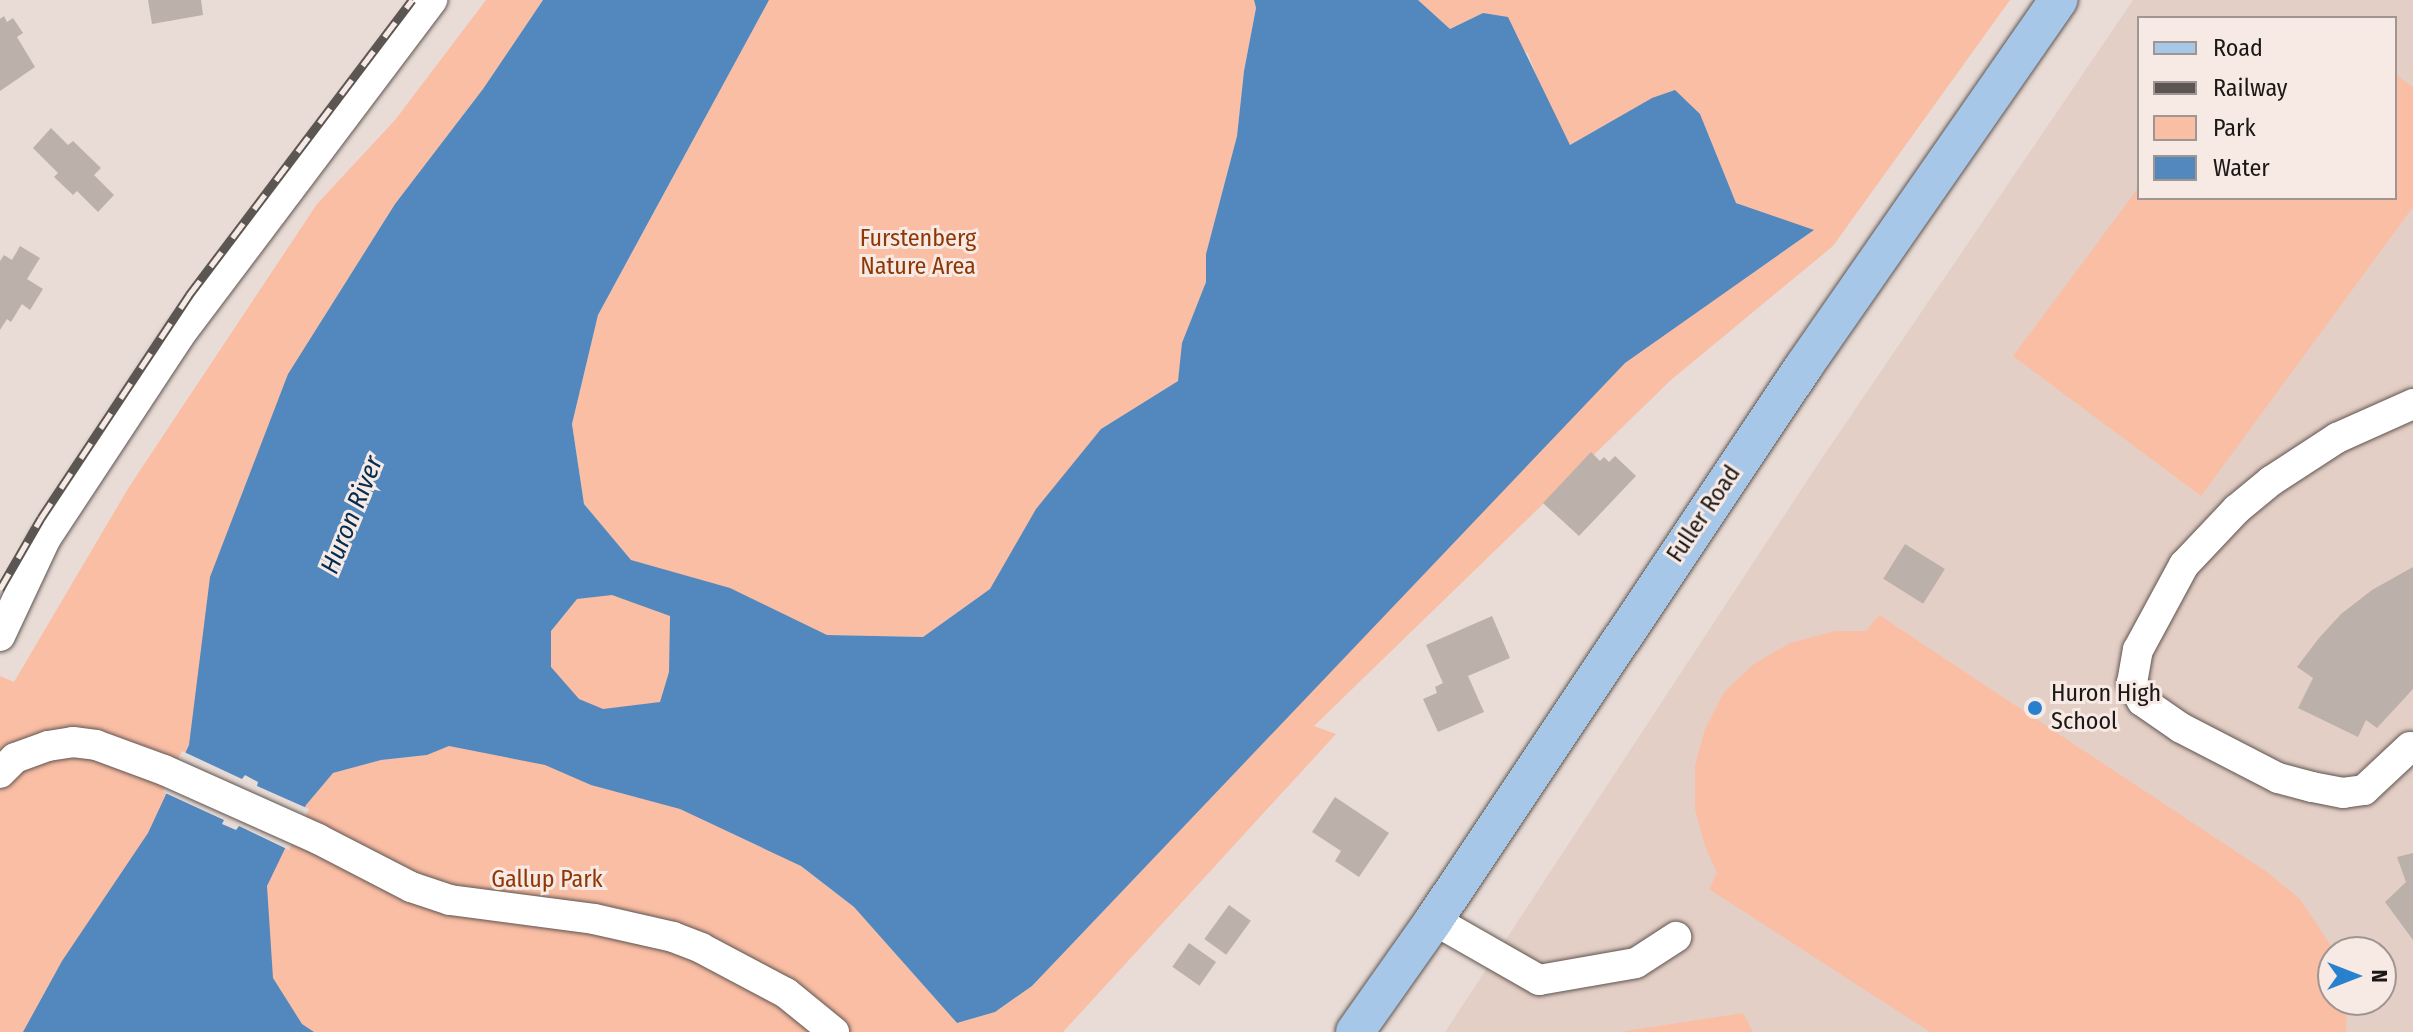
<!DOCTYPE html>
<style>
body{margin:0}
#map{position:relative;width:2413px;height:1032px;overflow:hidden;background:#e9dcd7;font-family:"Fira Sans Condensed",sans-serif}
div>[style]{position:absolute}
.built>*{inset:0;background:#e4cfc6}
.green>*{inset:0;background:#fabea5}
.water>*{inset:0;background:#5288be}
.pier>*{inset:0;background:#e9dcd7}
.building>*{inset:0;background:#bcb0ab;transform-origin:0 0}
.roads{filter:drop-shadow(0 0 2px #5f544f) drop-shadow(0 0 2px #5f544f)}
.minor>*{height:30px;margin:-15px;padding:0 15px;transform-origin:15px;border-radius:15px;background:#fff}
.major>*{height:38px;margin:-19px;padding:0 19px;transform-origin:19px;border-radius:19px;background:#a7c7e9}
.rail>*{height:9px;margin-top:-4.5px;transform-origin:0;background:repeating-linear-gradient(90deg,#f7e9e4 0 18px,#5c5653 0 36px);box-sizing:border-box;border-block:2px solid #5c5653}
.dots>*{width:22px;height:22px;translate:-50% -50%;box-sizing:border-box;border:4px solid #f7e9e4;border-radius:50%}
span{translate:-50% -50%;white-space:nowrap;text-align:center;line-height:1.15;-webkit-text-stroke:6px #f7e9e4;paint-order:stroke}
.park-label{font-size:24px;color:#903805}
.street-label{font-size:24px;color:#1c1816}
.poi-label{font-size:24px;color:#1c1816}
.left{translate:0 -50%;text-align:left}
.water-label{font-size:26px;color:#022c4f;font-style:italic}
.legend{position:absolute;left:2137px;top:16px;width:260px;height:184px;box-sizing:border-box;background:#f7e9e4;border:2px solid #9f9592;margin:0;padding:10px 14px;list-style:none;font-size:24px;color:#1c1816}
.legend li{display:flex;align-items:center;gap:16px;height:40px}
.legend b{width:40px;border:2px solid #9f9592}
.north{position:absolute;left:2317px;top:936px;width:80px;height:80px;box-sizing:border-box;background:#f7e9e4;border:2px solid #9f9592;border-radius:50%;rotate:90deg;font-size:22px;font-weight:700;line-height:32px;text-align:center;color:#1c1816}
.north::after{content:'';display:block;margin:auto;width:28px;height:36px;background:#2980ce;clip-path:polygon(50% 0,100% 100%,50% 72%,0 100%)}
</style>
<div id="map">
<div class="built">
<i style="clip-path:polygon(evenodd,2133px 0,2413px 0,2413px 1032px,1445px 1032px,1818px 464px,2133px 0,2139px 18px,2395px 18px,2395px 198px,2139px 198px,2139px 18px,2133px 0,2333px 952px,2381px 952px,2381px 1000px,2333px 1000px,2333px 952px)"></i>
</div>
<div class="green">
<i style="clip-path:polygon(486px 0,543px 0,483px 89px,395px 204px,288px 374px,333px 773px,381px 760px,427px 755px,449px 746px,535px 528px,717px 623px,681px 809px,801px 866px,854px 907px,957px 1023px,995px 1012px,1032px 986px,1625px 362px,1813px 231px,1736px 203px,1700px 114px,1652px 98px,1570px 145px,1546px 101px,1528px 54px,1483px 13px,1450px 29px,1418px 0,2010px 0,1833px 246px,1671px 380px,1314px 726px,1336px 734px,1063px 1032px,0 1032px,0 676px,14px 682px,129px 487px,317px 204px,395px 120px)"></i>
<i style="clip-path:polygon(769px 0,1254px 0,1256px 8px,1244px 71px,1237px 136px,1206px 254px,1206px 282px,1190px 323px,1178px 381px,1101px 429px,990px 589px,923px 637px,827px 635px,631px 560px,584px 504px,572px 424px,598px 315px)"></i>
<i style="clip-path:polygon(2395px 74px,2413px 87px,2413px 207px,2201px 496px,2013px 356px,2139px 187px,2139px 198px,2395px 198px)"></i>
<i style="clip-path:polygon(1879px 615px,2267px 872px,2300px 899px,2335px 952px,2333px 1000px,2347px 1000px,2346px 1032px,1930px 1032px,1709px 889px,1717px 873px,1705px 846px,1695px 809px,1695px 765px,1705px 729px,1724px 692px,1754px 664px,1790px 643px,1835px 631px,1866px 631px)"></i>
<i style="clip-path:polygon(1743px 1013px,1753px 1032px,1619px 1032px)"></i>
</div>
<div class="water">
<i style="clip-path:polygon(evenodd,543px 0,769px 0,598px 315px,572px 424px,584px 504px,631px 560px,730px 588px,827px 635px,923px 637px,990px 589px,1036px 509px,1101px 429px,1178px 381px,1182px 343px,1206px 282px,1206px 254px,1237px 136px,1244px 71px,1256px 8px,1254px 0,1418px 0,1450px 29px,1483px 13px,1508px 17px,1570px 145px,1652px 98px,1675px 90px,1700px 114px,1736px 203px,1814px 230px,1625px 363px,1032px 986px,995px 1012px,957px 1023px,854px 907px,801px 866px,680px 809px,591px 785px,545px 765px,449px 746px,427px 755px,381px 760px,333px 773px,306px 805px,267px 886px,273px 978px,302px 1024px,314px 1032px,23px 1032px,62px 961px,148px 833px,189px 745px,210px 577px,288px 374px,395px 204px,483px 89px,543px 0,612px 595px,670px 616px,669px 672px,660px 702px,603px 709px,579px 699px,551px 667px,551px 631px,577px 599px,612px 595px)"></i>
</div>
<div class="pier">
<i style="clip-path:polygon(182px 751px,242px 779px,245px 775px,258px 782px,257px 786px,309px 809px,289px 850px,239px 826px,236px 830px,222px 824px,224px 820px,163px 792px)"></i>
</div>
<div class="building">
<i style="clip-path:polygon(148px 0,201px 0,203px 15px,152px 24px)"></i>
<i style="clip-path:polygon(4px 16px,7px 22px,13px 18px,23px 33px,17px 37px,35px 67px,0 91px,0 19px)"></i>
<i style="clip-path:polygon(51px 128px,68px 145px,73px 141px,101px 168px,94px 175px,114px 195px,98px 212px,77px 191px,73px 195px,54px 177px,58px 173px,33px 148px)"></i>
<i style="clip-path:polygon(20px 246px,40px 258px,27px 279px,43px 289px,30px 310px,22px 304px,11px 322px,7px 319px,0 330px,0 261px,4px 255px,12px 260px)"></i>
<i style="clip-path:polygon(1591px 452px,1600px 461px,1604px 457px,1609px 462px,1615px 456px,1636px 476px,1579px 536px,1543px 503px)"></i>
<i style="left:1905px;top:544px;width:47px;height:41px;rotate:32deg"></i>
<i style="clip-path:polygon(2413px 567px,2413px 689px,2377px 728px,2366px 720px,2358px 737px,2298px 708px,2313px 678px,2297px 667px,2319px 638px,2341px 614px,2372px 590px)"></i>
<i style="clip-path:polygon(1492px 616px,1510px 658px,1468px 676px,1484px 712px,1438px 732px,1423px 699px,1437px 693px,1435px 687px,1443px 683px,1426px 645px)"></i>
<i style="clip-path:polygon(1335px 797px,1389px 833px,1359px 877px,1335px 861px,1341px 851px,1312px 832px)"></i>
<i style="clip-path:polygon(2413px 853px,2413px 940px,2385px 902px,2406px 882px,2397px 857px)"></i>
<i style="left:1229px;top:905px;width:27px;height:42px;rotate:36deg"></i>
<i style="left:1189px;top:943px;width:33px;height:29px;rotate:35deg"></i>
</div>
<div class="roads">
<div class="minor">
<i style="left:0;top:636px;width:108px;rotate:-64.9deg"></i>
<i style="left:46px;top:538px;width:242px;rotate:-56.6deg"></i>
<i style="left:179px;top:336px;width:421px;rotate:-53deg"></i>
<i style="left:2410px;top:747px;width:63px;rotate:136.9deg"></i>
<i style="left:2364px;top:790px;width:21px;rotate:172deg"></i>
<i style="left:2343px;top:793px;width:32px;rotate:-169deg"></i>
<i style="left:2312px;top:787px;width:35px;rotate:-165deg"></i>
<i style="left:2278px;top:778px;width:109px;rotate:-152.7deg"></i>
<i style="left:2181px;top:728px;width:47px;rotate:-145.3deg"></i>
<i style="left:2142px;top:701px;width:21px;rotate:-119deg"></i>
<i style="left:2132px;top:683px;width:34px;rotate:-80deg"></i>
<i style="left:2138px;top:650px;width:97px;rotate:-61.6deg"></i>
<i style="left:2184px;top:565px;width:77px;rotate:-46.6deg"></i>
<i style="left:2237px;top:509px;width:44px;rotate:-39.5deg"></i>
<i style="left:2271px;top:481px;width:79px;rotate:-33.1deg"></i>
<i style="left:2337px;top:438px;width:83px;rotate:-24.1deg"></i>
<i style="left:0;top:773px;width:21px;rotate:-45deg"></i>
<i style="left:15px;top:758px;width:35px;rotate:-20deg"></i>
<i style="left:48px;top:746px;width:25px;rotate:-9deg"></i>
<i style="left:73px;top:742px;width:23px;rotate:7deg"></i>
<i style="left:96px;top:745px;width:72px;rotate:20.2deg"></i>
<i style="left:164px;top:770px;width:169px;rotate:24.1deg"></i>
<i style="left:318px;top:839px;width:105px;rotate:27.3deg"></i>
<i style="left:411px;top:887px;width:41px;rotate:18.4deg"></i>
<i style="left:450px;top:900px;width:145px;rotate:7.5deg"></i>
<i style="left:594px;top:919px;width:81px;rotate:12.8deg"></i>
<i style="left:673px;top:937px;width:30px;rotate:21deg"></i>
<i style="left:701px;top:948px;width:96px;rotate:27.9deg"></i>
<i style="left:786px;top:993px;width:62px;rotate:39.1deg"></i>
<i style="left:1434px;top:920px;width:121px;rotate:29.7deg"></i>
<i style="left:1539px;top:980px;width:98px;rotate:-9.9deg"></i>
<i style="left:1636px;top:963px;width:48px;rotate:-33deg"></i>
</div>
<div class="major">
<i style="left:1355px;top:1032px;width:137px;rotate:-54.8deg"></i>
<i style="left:1434px;top:920px;width:666px;rotate:-56.26deg"></i>
<i style="left:1804px;top:366px;width:446px;rotate:-55.2deg"></i>
</div>
</div>
<div class="rail">
<i style="left:0;top:589px;width:82px;rotate:-60deg"></i>
<i style="left:41px;top:518px;width:268px;rotate:-56.4deg"></i>
<i style="left:189px;top:295px;width:370px;rotate:-52.9deg"></i>
</div>
<div class="dots">
<i style="left:2035px;top:708px;background:#2980ce"></i>
</div>
<div class="park-label">
<span style="left:918px;top:253px">Furstenberg<br>Nature Area</span>
<span style="left:547px;top:880px">Gallup Park</span>
</div>
<div class="street-label">
<span style="left:1704px;top:514px;rotate:-56deg">Fuller Road</span>
</div>
<div class="poi-label">
<span class="left" style="left:2051px;top:708px">Huron High<br>School</span>
</div>
<div class="water-label">
<span style="left:352px;top:515px;rotate:-68deg">Huron River</span>
</div>
<ul class="legend">
<li><b style="height:10px;background:#a7c7e9"></b>Road</li>
<li><b style="height:10px;background:#5c5653"></b>Railway</li>
<li><b style="height:22px;background:#fabea5"></b>Park</li>
<li><b style="height:22px;background:#5288be"></b>Water</li>
</ul>
<div class="north">N</div>
</div>
